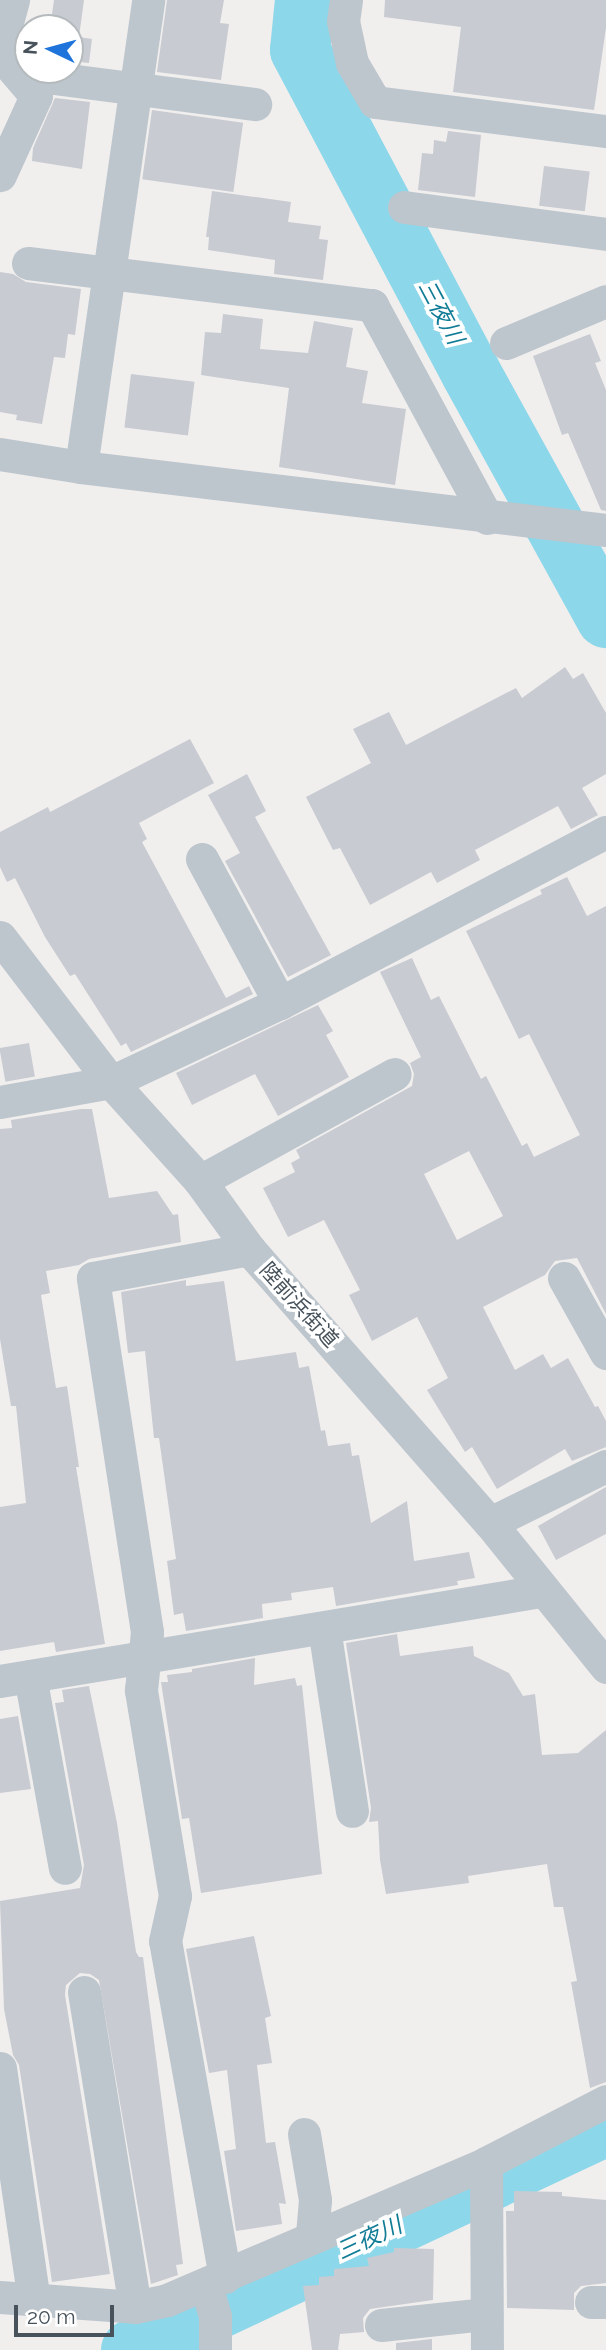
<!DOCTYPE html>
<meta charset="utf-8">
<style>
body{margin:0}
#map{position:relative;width:606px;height:2350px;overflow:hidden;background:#f1eeee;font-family:Raleway,"Noto Sans JP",sans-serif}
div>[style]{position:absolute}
.river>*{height:60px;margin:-30px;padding:0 30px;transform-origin:30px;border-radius:30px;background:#8cd7e9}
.building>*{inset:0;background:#c8cbd1;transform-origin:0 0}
.minor>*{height:33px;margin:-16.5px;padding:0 16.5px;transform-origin:16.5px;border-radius:16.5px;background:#bdc6cd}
span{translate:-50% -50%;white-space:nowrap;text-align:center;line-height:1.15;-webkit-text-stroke:7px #fff;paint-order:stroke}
.street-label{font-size:21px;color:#47525b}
.water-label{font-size:23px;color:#117c96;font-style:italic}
.north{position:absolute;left:14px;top:14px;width:70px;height:70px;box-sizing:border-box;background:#fff;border:2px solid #b5babd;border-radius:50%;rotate:275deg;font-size:19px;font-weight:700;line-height:28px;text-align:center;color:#47525b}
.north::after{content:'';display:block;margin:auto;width:24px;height:32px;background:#1e74db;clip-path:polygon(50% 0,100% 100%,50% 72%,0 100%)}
.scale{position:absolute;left:14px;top:2305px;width:100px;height:32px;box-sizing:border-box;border:4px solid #47525b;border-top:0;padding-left:9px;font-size:21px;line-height:24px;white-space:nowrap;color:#47525b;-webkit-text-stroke:5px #fff;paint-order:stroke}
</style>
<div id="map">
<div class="river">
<i style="left:305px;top:0;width:50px;rotate:95.7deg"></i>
<i style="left:300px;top:50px;width:365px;rotate:62.1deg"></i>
<i style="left:471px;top:373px;width:280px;rotate:61.1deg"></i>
<i style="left:131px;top:2350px;width:525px;rotate:-25.25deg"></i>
</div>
<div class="building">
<i style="clip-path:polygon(54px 0,84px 0,79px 37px,92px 39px,89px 63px,70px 61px,70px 28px,50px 28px)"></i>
<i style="clip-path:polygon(167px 0,224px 0,220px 23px,229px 24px,221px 80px,157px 72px)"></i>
<i style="clip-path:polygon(385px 0,606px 0,606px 28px,594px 110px,453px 92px,461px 27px,384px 17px)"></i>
<i style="clip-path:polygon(55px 98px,90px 102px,82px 169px,32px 161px,33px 148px)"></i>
<i style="left:152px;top:110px;width:92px;height:70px;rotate:8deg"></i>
<i style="clip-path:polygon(448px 131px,481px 135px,475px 197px,418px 190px,422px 153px,433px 154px,434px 140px,446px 142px)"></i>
<i style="left:544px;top:166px;width:46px;height:40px;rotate:7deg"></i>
<i style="clip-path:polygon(212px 191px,291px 202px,288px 222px,321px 226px,319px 239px,328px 240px,323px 280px,274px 274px,275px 260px,208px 250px,209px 237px,206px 237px)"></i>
<i style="clip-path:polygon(0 272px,13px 274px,26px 282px,81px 289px,75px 335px,68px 334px,65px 358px,54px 357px,42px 424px,16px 420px,17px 415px,0 412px)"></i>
<i style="clip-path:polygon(223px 314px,263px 319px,260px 349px,308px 353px,314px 321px,353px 328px,346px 367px,368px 371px,362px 403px,406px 409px,395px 485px,279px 467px,289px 388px,201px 375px,205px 332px,221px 333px)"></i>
<i style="clip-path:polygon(590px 334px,601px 361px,595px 363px,606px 390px,606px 511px,601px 510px,568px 433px,562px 435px,533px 356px)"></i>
<i style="left:131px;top:374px;width:64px;height:54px;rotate:7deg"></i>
<i style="clip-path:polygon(565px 667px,573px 679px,583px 673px,606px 713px,606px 774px,582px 788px,598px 815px,571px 829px,558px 806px,475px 850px,480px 860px,437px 883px,431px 872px,370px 905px,340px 848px,333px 850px,306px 797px,371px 763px,353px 729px,389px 712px,406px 745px,516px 688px,522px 698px)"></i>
<i style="clip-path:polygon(190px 739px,214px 783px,139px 823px,147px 839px,142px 842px,226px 998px,249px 986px,253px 994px,131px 1052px,126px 1043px,121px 1046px,75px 974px,70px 976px,45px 937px,15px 878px,7px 882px,0 867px,0 832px,48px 807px,50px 812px)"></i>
<i style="clip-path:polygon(247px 774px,266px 811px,255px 817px,331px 955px,288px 977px,225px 861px,240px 853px,208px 795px)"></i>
<i style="clip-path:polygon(evenodd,567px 877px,587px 916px,606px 906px,606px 1314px,577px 1258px,555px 1261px,545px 1275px,483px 1307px,515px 1370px,543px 1354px,551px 1368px,568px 1358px,595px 1407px,598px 1406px,606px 1421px,606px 1447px,572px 1461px,565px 1449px,497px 1489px,472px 1447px,465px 1452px,427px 1390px,448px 1378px,417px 1317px,372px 1341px,349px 1295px,360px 1290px,324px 1220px,288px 1237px,263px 1188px,295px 1172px,291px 1163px,300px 1158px,296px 1150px,412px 1086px,414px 1074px,410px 1063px,421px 1057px,380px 972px,412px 958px,431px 1000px,439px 996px,481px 1079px,486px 1076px,522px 1146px,527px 1143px,534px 1157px,580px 1135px,529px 1034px,519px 1039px,466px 931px,542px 894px,540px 890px,567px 877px,469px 1151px,503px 1216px,457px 1240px,424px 1174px,469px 1151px)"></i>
<i style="clip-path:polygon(318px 1005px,333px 1031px,326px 1035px,349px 1077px,278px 1116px,255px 1074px,192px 1105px,176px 1073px)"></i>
<i style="left:29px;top:1043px;width:34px;height:30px;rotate:80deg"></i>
<i style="clip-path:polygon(81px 1109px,92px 1109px,109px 1198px,157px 1191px,173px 1215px,178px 1214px,181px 1242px,89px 1259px,79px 1265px,46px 1271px,50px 1293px,41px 1295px,56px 1388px,67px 1386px,79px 1467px,76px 1467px,105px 1644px,56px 1652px,54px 1642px,0 1651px,0 1507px,26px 1503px,16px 1406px,11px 1406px,0 1339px,0 1129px,12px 1128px,11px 1120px)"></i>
<i style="clip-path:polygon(186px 1280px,186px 1286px,224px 1281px,236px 1361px,296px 1352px,299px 1368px,309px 1366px,321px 1431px,325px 1430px,328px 1446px,350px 1443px,352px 1456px,359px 1455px,371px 1523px,407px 1501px,414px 1561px,469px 1552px,475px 1578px,457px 1581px,458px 1585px,336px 1606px,333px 1587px,291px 1593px,292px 1600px,262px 1604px,263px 1618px,186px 1631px,183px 1613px,174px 1615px,167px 1561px,176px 1559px,159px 1438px,154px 1438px,145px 1351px,128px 1353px,121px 1292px)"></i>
<i style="clip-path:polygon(606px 1487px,606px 1534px,556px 1560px,538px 1526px)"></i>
<i style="clip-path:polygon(397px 1634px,400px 1656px,473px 1646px,474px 1656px,509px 1673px,523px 1696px,535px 1694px,542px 1755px,578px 1753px,606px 1730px,606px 2082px,590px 2088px,571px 1982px,577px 1981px,563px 1907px,554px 1907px,547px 1864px,468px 1876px,469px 1883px,386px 1894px,380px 1860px,378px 1821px,369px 1822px,371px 1808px,346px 1643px)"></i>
<i style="clip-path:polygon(255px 1658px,254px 1685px,295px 1678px,297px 1686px,302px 1685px,322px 1874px,201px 1893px,189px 1818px,182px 1819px,161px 1682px,168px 1682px,167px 1675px,192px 1672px,192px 1669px)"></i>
<i style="clip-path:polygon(89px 1686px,117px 1823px,136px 1952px,139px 1957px,143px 1957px,183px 2264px,176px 2265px,178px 2275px,151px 2284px,99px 1980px,90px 1974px,80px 1973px,66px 1985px,65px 1995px,110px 2274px,52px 2282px,19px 2065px,13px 2055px,4px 2009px,0 1901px,80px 1888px,84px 1865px,55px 1703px,64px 1702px,62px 1690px)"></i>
<i style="clip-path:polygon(18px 1716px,31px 1789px,0 1793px,0 1719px)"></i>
<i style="clip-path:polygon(254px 1936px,271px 2016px,265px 2018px,272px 2063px,257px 2065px,266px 2143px,275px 2142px,286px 2204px,279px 2203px,282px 2224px,236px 2231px,224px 2151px,236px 2149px,227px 2070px,209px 2073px,186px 1949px)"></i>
<i style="clip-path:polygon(514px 2191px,562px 2192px,562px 2196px,606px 2200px,606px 2283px,581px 2286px,574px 2293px,574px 2310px,507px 2308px,506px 2211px,514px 2211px)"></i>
<i style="clip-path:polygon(394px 2248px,434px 2249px,433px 2300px,370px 2309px,363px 2318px,364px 2332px,340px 2334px,338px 2350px,312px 2350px,303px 2286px,319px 2285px,319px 2277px,334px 2276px,334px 2269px,369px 2266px,367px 2258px,394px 2252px)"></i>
<i style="clip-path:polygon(432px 2339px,432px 2350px,396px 2350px,396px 2343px)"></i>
</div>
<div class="minor">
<i style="left:346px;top:0;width:21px;rotate:98deg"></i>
<i style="left:343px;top:21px;width:43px;rotate:77.9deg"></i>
<i style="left:352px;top:63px;width:45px;rotate:59.5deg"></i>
<i style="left:375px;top:102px;width:233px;rotate:7.2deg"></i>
<i style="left:0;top:48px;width:50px;rotate:-74.8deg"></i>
<i style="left:0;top:54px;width:55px;rotate:49.4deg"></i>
<i style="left:36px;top:96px;width:87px;rotate:114.5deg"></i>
<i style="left:46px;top:77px;width:211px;rotate:7.4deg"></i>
<i style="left:404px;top:207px;width:204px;rotate:7.6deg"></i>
<i style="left:28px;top:263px;width:347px;rotate:7deg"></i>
<i style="left:372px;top:305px;width:242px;rotate:61.6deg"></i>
<i style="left:506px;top:343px;width:108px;rotate:-22.8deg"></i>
<i style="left:0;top:454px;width:82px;rotate:9.1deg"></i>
<i style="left:81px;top:467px;width:529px;rotate:6.84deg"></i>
<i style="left:81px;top:467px;width:472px;rotate:-81.8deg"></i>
<i style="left:202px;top:859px;width:164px;rotate:61.6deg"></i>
<i style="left:0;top:937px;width:183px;rotate:52.6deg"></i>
<i style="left:111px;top:1082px;width:133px;rotate:48deg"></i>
<i style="left:200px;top:1181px;width:84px;rotate:54.2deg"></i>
<i style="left:249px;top:1249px;width:365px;rotate:48.7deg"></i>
<i style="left:490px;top:1523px;width:185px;rotate:51.1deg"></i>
<i style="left:0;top:1102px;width:113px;rotate:-10.2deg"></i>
<i style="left:111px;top:1082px;width:187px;rotate:-25.1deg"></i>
<i style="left:280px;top:1003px;width:368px;rotate:-27.7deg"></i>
<i style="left:200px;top:1181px;width:222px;rotate:-28.8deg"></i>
<i style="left:564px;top:1278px;width:86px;rotate:60.8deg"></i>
<i style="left:490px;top:1523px;width:129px;rotate:-26.2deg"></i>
<i style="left:324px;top:1628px;width:185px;rotate:81.3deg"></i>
<i style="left:30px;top:1676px;width:195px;rotate:79.7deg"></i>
<i style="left:0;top:1681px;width:548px;rotate:-9.45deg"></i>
<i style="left:84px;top:1992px;width:319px;rotate:80.8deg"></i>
<i style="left:0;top:2068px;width:235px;rotate:81.7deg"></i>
<i style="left:304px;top:2134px;width:67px;rotate:80.5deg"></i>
<i style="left:315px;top:2200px;width:37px;rotate:95deg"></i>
<i style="left:486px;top:2163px;width:187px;rotate:89.7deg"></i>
<i style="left:225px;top:2277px;width:341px;rotate:-100.1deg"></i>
<i style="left:165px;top:1941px;width:46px;rotate:-77.5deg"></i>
<i style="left:175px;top:1896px;width:209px;rotate:-99.4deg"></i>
<i style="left:141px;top:1690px;width:58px;rotate:-84.1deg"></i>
<i style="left:147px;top:1632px;width:358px;rotate:-98.7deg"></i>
<i style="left:93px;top:1278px;width:159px;rotate:-10.5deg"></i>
<i style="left:206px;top:2285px;width:32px;rotate:74deg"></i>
<i style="left:215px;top:2316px;width:34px;rotate:90deg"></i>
<i style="left:0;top:2297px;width:135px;rotate:4.2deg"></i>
<i style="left:135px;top:2307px;width:33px;rotate:-12deg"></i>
<i style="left:167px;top:2300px;width:347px;rotate:-23.2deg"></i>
<i style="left:486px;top:2163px;width:135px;rotate:-27.3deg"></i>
<i style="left:591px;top:2302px;width:15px"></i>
<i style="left:381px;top:2325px;width:106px;rotate:-6deg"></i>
</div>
<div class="street-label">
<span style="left:299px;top:1305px;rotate:48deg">陸前浜街道</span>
</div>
<div class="water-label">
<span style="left:441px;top:312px;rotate:62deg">三夜川</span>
<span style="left:369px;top:2238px;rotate:-25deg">三夜川</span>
</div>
<div class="north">N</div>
<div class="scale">20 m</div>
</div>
